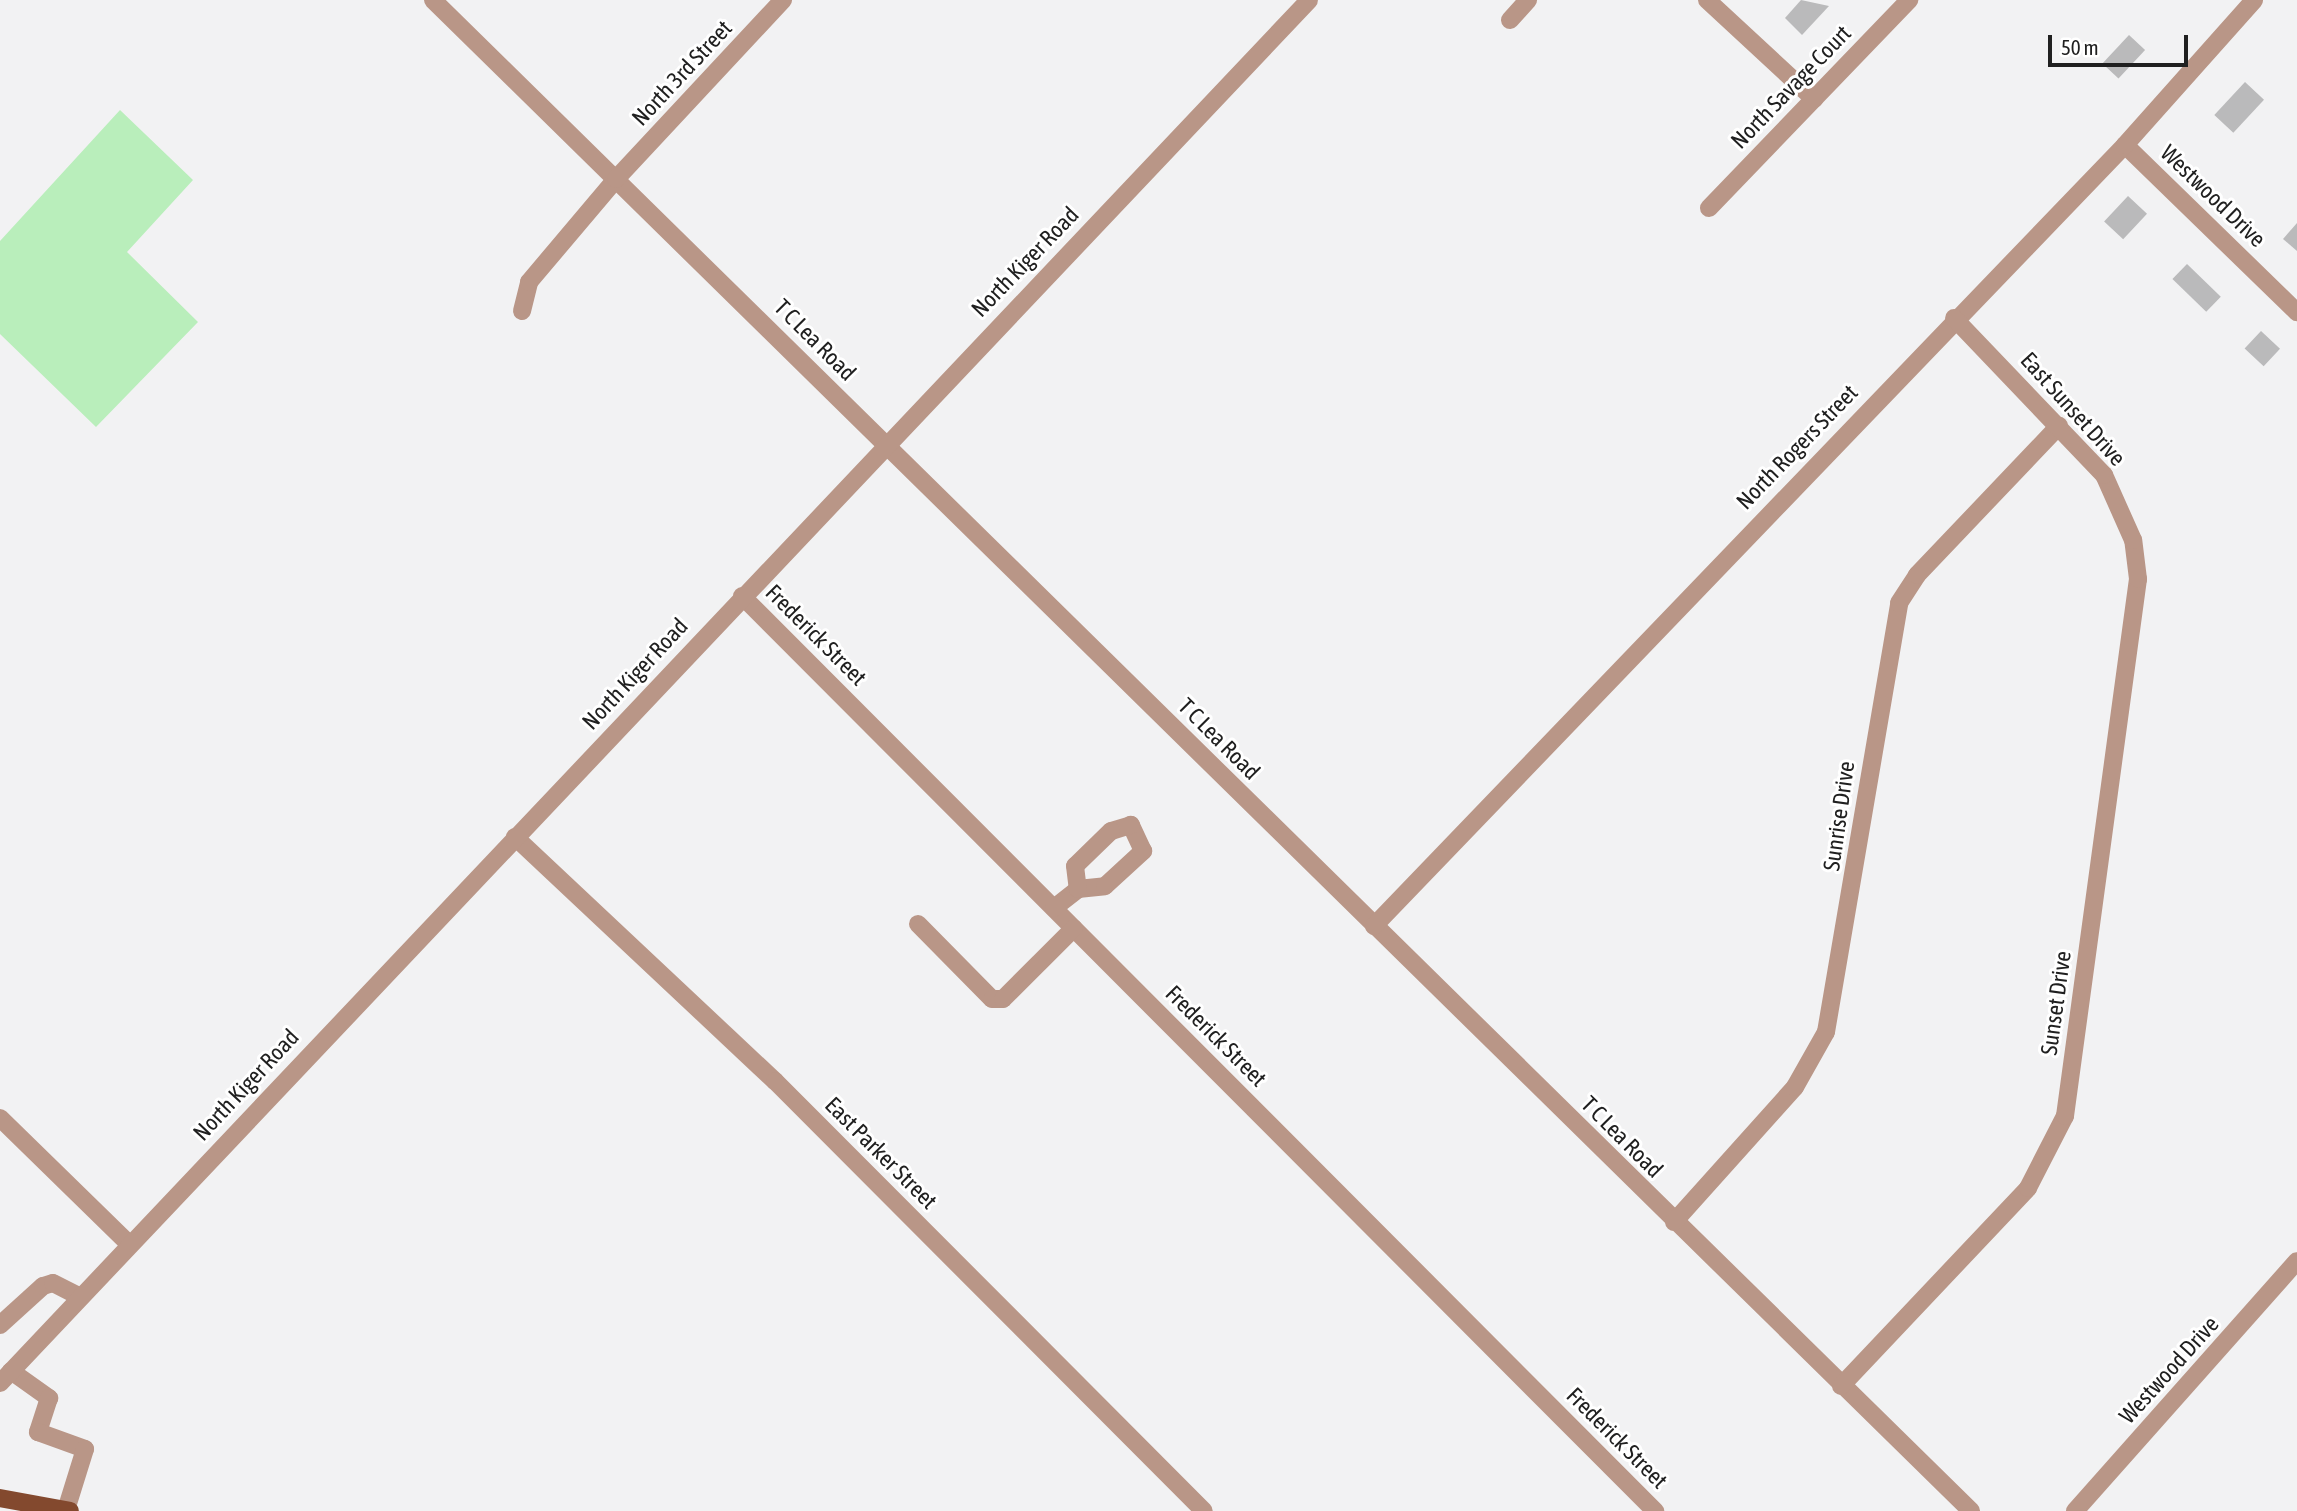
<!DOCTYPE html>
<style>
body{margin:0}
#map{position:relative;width:2297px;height:1511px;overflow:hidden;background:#f2f2f3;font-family:"Asap Condensed",sans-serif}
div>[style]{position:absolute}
.green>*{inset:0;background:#b9eebb}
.building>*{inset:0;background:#bababb;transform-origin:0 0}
.minor>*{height:18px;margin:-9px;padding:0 9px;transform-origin:9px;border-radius:9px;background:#b99687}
.major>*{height:18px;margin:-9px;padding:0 9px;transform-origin:9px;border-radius:9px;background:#83492e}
span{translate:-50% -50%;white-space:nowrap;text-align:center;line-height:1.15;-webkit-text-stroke:6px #fff;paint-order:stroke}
.street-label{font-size:23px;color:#202020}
.scale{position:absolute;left:2048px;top:35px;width:140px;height:32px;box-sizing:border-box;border:4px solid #202020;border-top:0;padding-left:9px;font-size:21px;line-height:24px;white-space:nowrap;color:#202020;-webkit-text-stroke:5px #fff;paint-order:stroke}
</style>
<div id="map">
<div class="green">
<i style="clip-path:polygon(120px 110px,193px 180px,127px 252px,198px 322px,96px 427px,0 334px,0 241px)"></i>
</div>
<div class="building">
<i style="clip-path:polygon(1801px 0,1829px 6px,1802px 35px,1785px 18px)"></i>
<i style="left:2129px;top:35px;width:22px;height:39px;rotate:43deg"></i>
<i style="left:2245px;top:82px;width:26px;height:45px;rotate:43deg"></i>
<i style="left:2128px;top:196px;width:26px;height:35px;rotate:43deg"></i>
<i style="clip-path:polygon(2297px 223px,2297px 251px,2283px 239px)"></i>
<i style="left:2187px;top:264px;width:47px;height:21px;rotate:44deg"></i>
<i style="left:2261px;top:331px;width:26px;height:24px;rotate:43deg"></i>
</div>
<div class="minor">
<i style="left:433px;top:0;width:2156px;rotate:44.49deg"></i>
<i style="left:1707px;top:0;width:146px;rotate:42.8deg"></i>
<i style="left:1510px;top:20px;width:27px;rotate:-48deg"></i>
<i style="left:2125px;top:145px;width:240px;rotate:44.2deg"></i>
<i style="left:1709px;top:208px;width:289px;rotate:-46.1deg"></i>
<i style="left:522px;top:311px;width:30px;rotate:-76deg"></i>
<i style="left:529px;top:282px;width:135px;rotate:-49.8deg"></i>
<i style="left:616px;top:179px;width:245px;rotate:-47deg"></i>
<i style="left:742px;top:596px;width:1293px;rotate:45.06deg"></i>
<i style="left:515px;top:837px;width:357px;rotate:43.2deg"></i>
<i style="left:775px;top:1081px;width:607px;rotate:45.07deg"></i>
<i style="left:1054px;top:908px;width:31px;rotate:-38deg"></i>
<i style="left:1078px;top:889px;width:27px;rotate:-6deg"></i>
<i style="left:1105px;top:886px;width:52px;rotate:-42.6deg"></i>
<i style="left:1143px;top:851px;width:29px;rotate:-115deg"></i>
<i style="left:1131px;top:825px;width:21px;rotate:163deg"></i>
<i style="left:1111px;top:831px;width:50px;rotate:135.8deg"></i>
<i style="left:1075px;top:866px;width:23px;rotate:83deg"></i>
<i style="left:918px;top:924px;width:105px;rotate:45.4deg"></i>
<i style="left:992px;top:999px;width:11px"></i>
<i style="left:1003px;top:999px;width:100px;rotate:-45deg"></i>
<i style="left:1374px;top:926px;width:1083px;rotate:-46.12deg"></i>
<i style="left:2125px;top:145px;width:194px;rotate:-48.3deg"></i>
<i style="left:0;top:1118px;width:180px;rotate:44.3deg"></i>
<i style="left:1674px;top:1222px;width:181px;rotate:-48.1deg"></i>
<i style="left:1795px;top:1087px;width:63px;rotate:-60.6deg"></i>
<i style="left:1826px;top:1032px;width:435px;rotate:-80.3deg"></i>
<i style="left:1899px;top:603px;width:33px;rotate:-57deg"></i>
<i style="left:1917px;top:575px;width:206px;rotate:-46.4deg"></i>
<i style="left:0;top:1325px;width:58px;rotate:-42.2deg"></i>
<i style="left:43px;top:1286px;width:10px;rotate:-17deg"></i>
<i style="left:53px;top:1283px;width:30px;rotate:27deg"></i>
<i style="left:11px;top:1371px;width:47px;rotate:35.4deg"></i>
<i style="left:49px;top:1398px;width:36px;rotate:108deg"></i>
<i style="left:38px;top:1432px;width:50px;rotate:19.9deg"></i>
<i style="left:85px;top:1449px;width:64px;rotate:107.3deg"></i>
<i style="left:0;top:1383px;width:1904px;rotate:-46.57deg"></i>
<i style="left:1841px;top:1386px;width:272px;rotate:-46.6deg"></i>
<i style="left:2028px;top:1188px;width:81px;rotate:-62.8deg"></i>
<i style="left:2065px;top:1116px;width:542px;rotate:-82.26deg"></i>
<i style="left:2138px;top:579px;width:39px;rotate:-97deg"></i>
<i style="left:2133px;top:540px;width:71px;rotate:-114deg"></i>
<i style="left:2104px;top:475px;width:217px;rotate:-133.7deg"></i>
<i style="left:2075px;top:1511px;width:334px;rotate:-48.4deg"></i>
</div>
<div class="major">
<i style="left:0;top:1498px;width:71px;rotate:10.5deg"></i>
</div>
<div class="street-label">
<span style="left:682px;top:73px;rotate:-47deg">North 3rd Street</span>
<span style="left:1791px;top:87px;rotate:-46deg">North Savage Court</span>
<span style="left:2213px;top:196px;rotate:44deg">Westwood Drive</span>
<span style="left:1025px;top:262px;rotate:-46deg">North Kiger Road</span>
<span style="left:815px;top:340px;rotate:45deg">T C Lea Road</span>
<span style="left:2073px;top:409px;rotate:48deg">East Sunset Drive</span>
<span style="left:1797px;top:447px;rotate:-46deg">North Rogers Street</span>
<span style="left:816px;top:635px;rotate:45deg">Frederick Street</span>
<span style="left:635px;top:674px;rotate:-47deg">North Kiger Road</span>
<span style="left:1219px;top:739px;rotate:45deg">T C Lea Road</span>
<span style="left:1839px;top:816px;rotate:-82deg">Sunrise Drive</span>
<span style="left:2056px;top:1003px;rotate:-82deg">Sunset Drive</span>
<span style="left:1216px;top:1036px;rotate:45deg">Frederick Street</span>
<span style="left:246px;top:1085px;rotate:-47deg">North Kiger Road</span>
<span style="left:1622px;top:1137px;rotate:45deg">T C Lea Road</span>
<span style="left:881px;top:1153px;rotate:45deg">East Parker Street</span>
<span style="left:2169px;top:1370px;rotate:-48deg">Westwood Drive</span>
<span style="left:1617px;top:1438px;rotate:45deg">Frederick Street</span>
</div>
<div class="scale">50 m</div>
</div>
